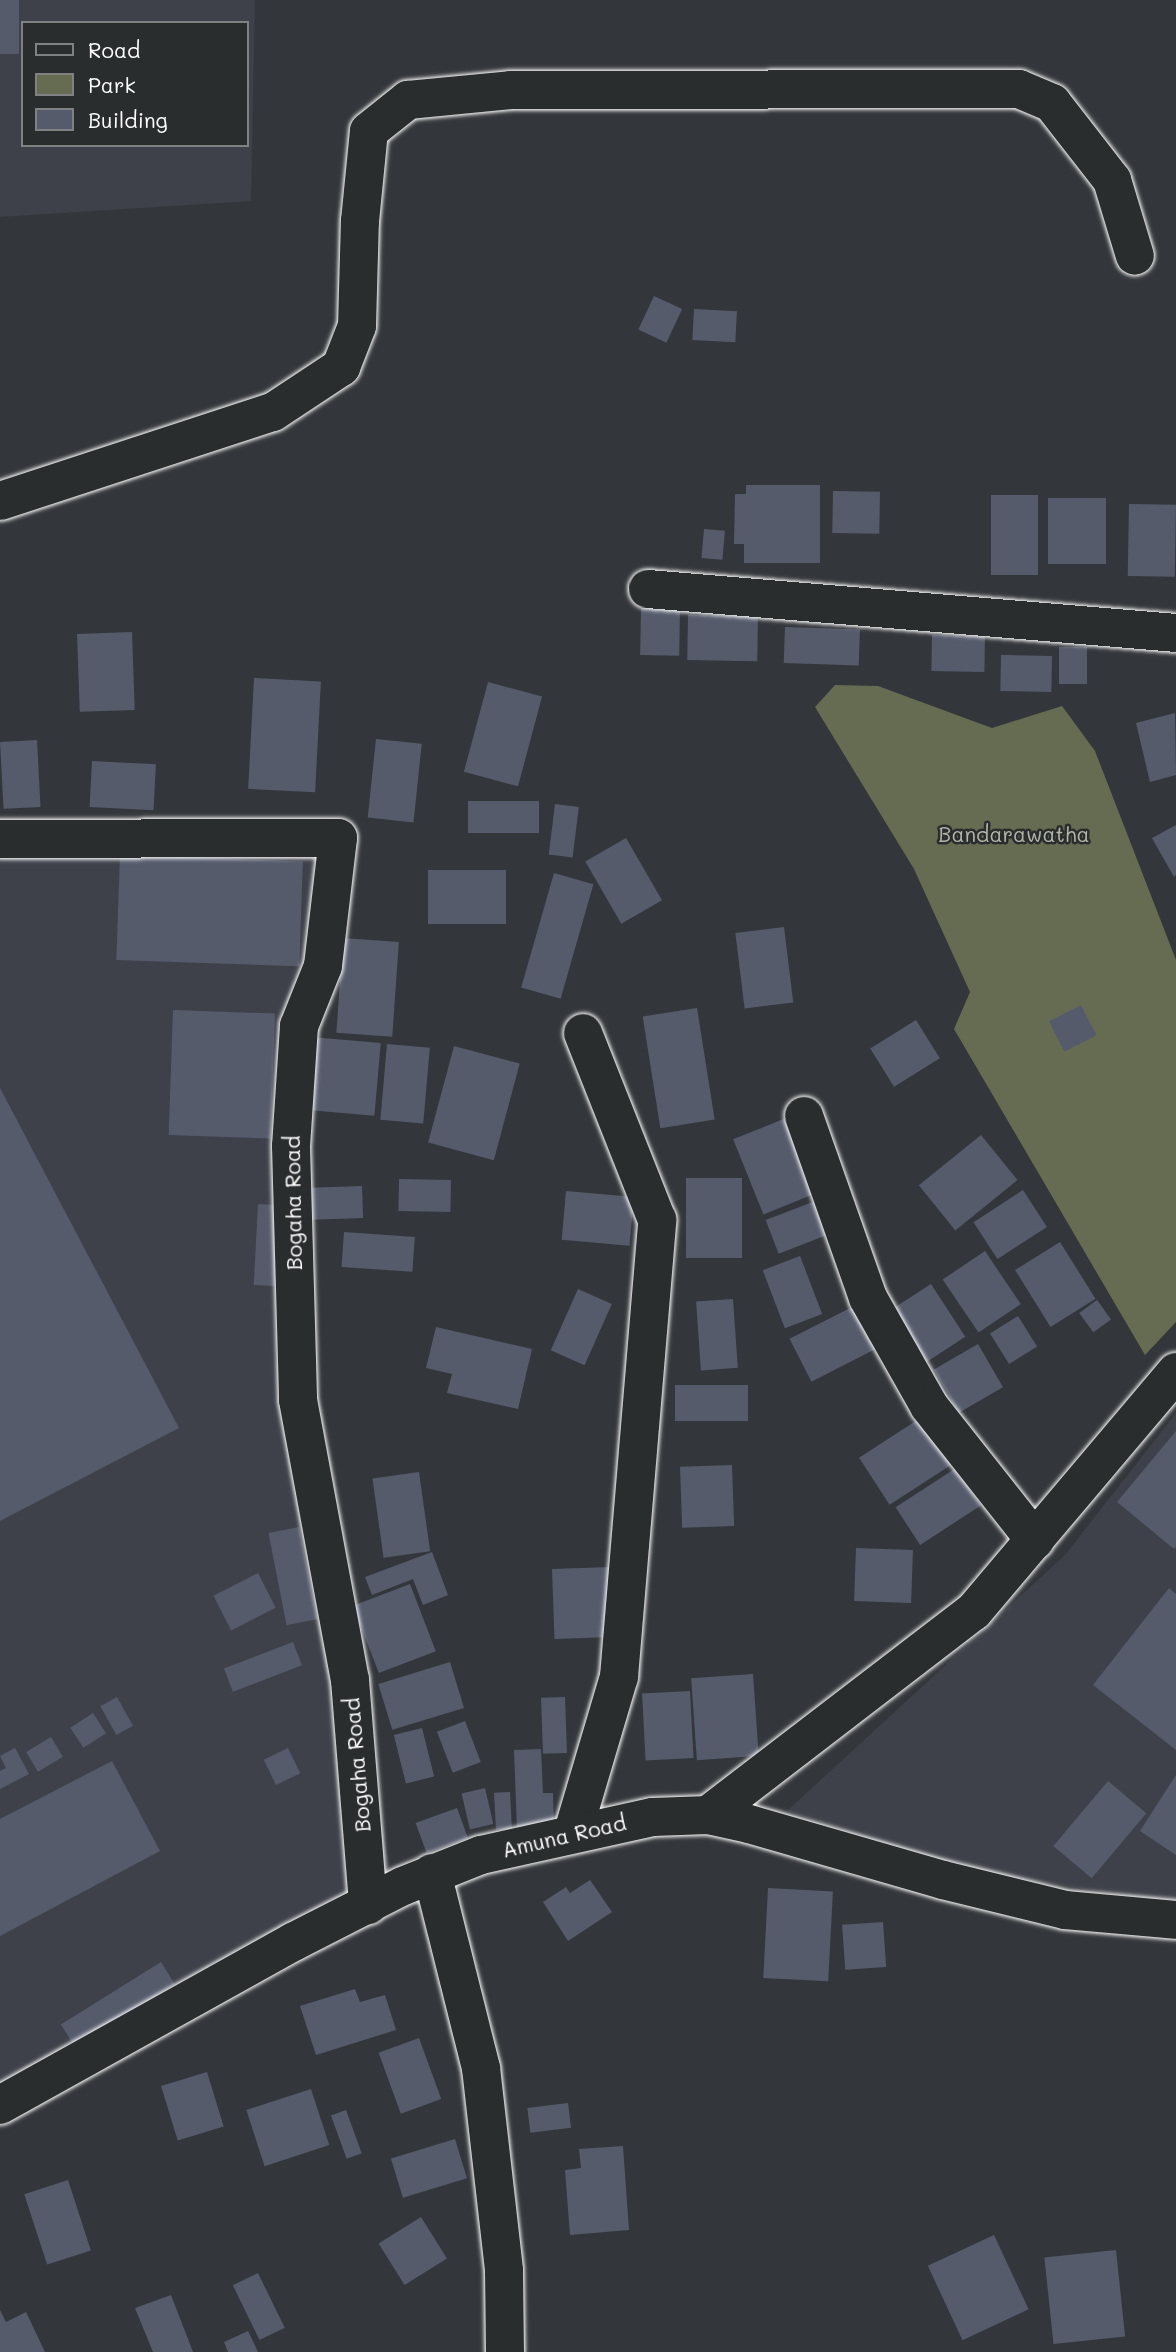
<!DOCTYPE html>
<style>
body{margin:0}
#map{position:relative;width:1176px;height:2352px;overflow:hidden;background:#33363a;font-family:Mali,sans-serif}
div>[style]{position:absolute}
.built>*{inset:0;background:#3e4149}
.green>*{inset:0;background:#666c52}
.building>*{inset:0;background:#565b6c;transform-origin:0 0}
.roads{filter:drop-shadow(0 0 2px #fff) drop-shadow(0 0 2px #fff)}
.minor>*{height:38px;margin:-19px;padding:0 19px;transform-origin:19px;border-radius:19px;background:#2a2d2e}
span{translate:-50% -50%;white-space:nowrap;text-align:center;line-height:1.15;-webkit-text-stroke:5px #2a2d2e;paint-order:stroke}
.park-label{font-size:21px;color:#b2b6a8}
.street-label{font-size:21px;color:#fff}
.legend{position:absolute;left:21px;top:21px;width:228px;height:126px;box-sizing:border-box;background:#2a2d2e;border:2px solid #7f8182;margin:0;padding:9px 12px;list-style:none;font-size:21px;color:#fff}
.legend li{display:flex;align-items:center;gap:14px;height:35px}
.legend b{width:35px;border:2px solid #7f8182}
</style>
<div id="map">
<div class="built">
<i style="clip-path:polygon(evenodd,0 0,255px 0,251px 201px,0 217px,0 0,23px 23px,247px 23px,247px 145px,23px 145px,23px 23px)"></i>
<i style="clip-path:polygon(0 846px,324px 853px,296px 1217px,275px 1356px,392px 1876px,0 2092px)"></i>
<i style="clip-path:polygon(1176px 1413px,1176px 1903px,965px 1870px,787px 1811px,1065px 1555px)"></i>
</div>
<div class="green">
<i style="clip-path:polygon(835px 685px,878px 686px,992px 728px,1062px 706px,1095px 751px,1176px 960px,1176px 1322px,1145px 1355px,954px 1029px,970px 992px,914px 869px,815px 707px)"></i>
</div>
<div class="building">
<i style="left:0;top:0;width:19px;height:54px"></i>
<i style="left:654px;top:296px;width:31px;height:37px;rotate:25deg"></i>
<i style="left:694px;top:309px;width:43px;height:31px;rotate:3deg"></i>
<i style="clip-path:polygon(746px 485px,820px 485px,820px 563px,744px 563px,744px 544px,734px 544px,735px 494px,746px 494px)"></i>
<i style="left:833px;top:491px;width:47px;height:42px;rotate:1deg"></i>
<i style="left:991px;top:495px;width:47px;height:80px"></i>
<i style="left:1048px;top:498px;width:58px;height:66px"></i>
<i style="left:1129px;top:504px;width:47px;height:72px;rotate:1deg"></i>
<i style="left:704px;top:529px;width:21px;height:29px;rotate:5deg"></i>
<i style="left:641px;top:608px;width:39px;height:47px;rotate:1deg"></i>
<i style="left:688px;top:615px;width:70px;height:45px;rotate:1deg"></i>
<i style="left:785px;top:627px;width:75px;height:36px;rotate:2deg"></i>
<i style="left:132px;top:632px;width:78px;height:55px;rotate:88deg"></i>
<i style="left:932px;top:635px;width:53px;height:36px;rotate:1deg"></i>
<i style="left:1059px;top:647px;width:28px;height:37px"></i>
<i style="left:1001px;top:655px;width:51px;height:36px;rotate:1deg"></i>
<i style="left:254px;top:678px;width:67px;height:111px;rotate:3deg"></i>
<i style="left:488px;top:682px;width:56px;height:93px;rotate:15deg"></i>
<i style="clip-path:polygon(1175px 713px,1176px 775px,1150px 782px,1136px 723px)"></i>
<i style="left:376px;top:739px;width:46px;height:79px;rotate:6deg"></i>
<i style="left:37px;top:740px;width:67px;height:37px;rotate:87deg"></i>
<i style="left:92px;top:761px;width:64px;height:46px;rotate:3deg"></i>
<i style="left:468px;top:801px;width:71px;height:32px"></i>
<i style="left:555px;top:804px;width:24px;height:51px;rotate:7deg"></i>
<i style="clip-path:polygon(1176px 825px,1176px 875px,1174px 877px,1152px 838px)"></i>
<i style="left:626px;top:838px;width:72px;height:47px;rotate:60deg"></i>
<i style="left:120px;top:855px;width:183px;height:105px;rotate:2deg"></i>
<i style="left:428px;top:870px;width:78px;height:54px"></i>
<i style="left:554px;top:873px;width:41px;height:119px;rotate:16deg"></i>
<i style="left:784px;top:927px;width:76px;height:49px;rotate:83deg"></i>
<i style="left:343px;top:938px;width:56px;height:95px;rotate:4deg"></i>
<i style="left:1081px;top:1005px;width:34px;height:36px;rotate:63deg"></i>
<i style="left:697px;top:1008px;width:113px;height:55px;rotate:81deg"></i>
<i style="left:173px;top:1010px;width:102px;height:125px;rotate:2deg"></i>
<i style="left:916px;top:1020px;width:45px;height:54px;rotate:58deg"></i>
<i style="left:311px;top:1037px;width:70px;height:73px;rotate:5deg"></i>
<i style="left:387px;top:1044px;width:43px;height:76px;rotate:5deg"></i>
<i style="left:454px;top:1046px;width:68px;height:100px;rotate:15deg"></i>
<i style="clip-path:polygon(0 1088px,179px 1428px,0 1521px)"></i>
<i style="left:786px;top:1118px;width:81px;height:57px;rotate:68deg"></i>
<i style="left:981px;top:1135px;width:58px;height:80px;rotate:51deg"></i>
<i style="left:686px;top:1178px;width:56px;height:80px"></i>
<i style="left:399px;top:1179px;width:52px;height:32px;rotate:1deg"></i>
<i style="left:362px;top:1186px;width:32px;height:53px;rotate:88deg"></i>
<i style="left:1023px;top:1190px;width:44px;height:59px;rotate:57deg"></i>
<i style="left:566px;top:1191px;width:68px;height:49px;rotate:5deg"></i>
<i style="left:818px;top:1200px;width:36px;height:56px;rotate:69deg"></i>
<i style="left:258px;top:1204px;width:33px;height:81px;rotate:3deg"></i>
<i style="left:344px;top:1232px;width:71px;height:35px;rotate:4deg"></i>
<i style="left:1060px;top:1242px;width:67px;height:53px;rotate:58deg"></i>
<i style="left:985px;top:1251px;width:64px;height:51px;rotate:56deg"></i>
<i style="left:800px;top:1256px;width:62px;height:40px;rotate:69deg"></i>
<i style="left:931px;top:1284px;width:63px;height:47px;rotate:57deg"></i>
<i style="left:578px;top:1289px;width:37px;height:67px;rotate:24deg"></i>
<i style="left:733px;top:1299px;width:69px;height:37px;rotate:86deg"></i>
<i style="left:1097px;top:1300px;width:24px;height:22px;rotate:54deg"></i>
<i style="left:860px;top:1303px;width:48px;height:79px;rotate:63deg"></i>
<i style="left:1018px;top:1316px;width:36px;height:33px;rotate:58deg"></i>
<i style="clip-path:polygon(436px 1327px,532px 1349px,518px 1409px,447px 1393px,452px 1374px,426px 1368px)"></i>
<i style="left:978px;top:1344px;width:50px;height:51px;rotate:60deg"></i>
<i style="left:675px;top:1385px;width:73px;height:36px"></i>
<i style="left:922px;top:1417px;width:56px;height:75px;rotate:57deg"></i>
<i style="clip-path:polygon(1176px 1431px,1176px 1547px,1174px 1549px,1117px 1502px)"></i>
<i style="left:732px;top:1465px;width:61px;height:52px;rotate:88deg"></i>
<i style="left:956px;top:1468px;width:45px;height:72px;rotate:57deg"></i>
<i style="left:419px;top:1472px;width:80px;height:47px;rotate:82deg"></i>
<i style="left:299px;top:1527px;width:94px;height:31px;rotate:79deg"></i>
<i style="left:856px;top:1548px;width:57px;height:53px;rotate:2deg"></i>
<i style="clip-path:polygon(432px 1552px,448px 1595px,423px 1605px,413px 1579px,372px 1595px,365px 1577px)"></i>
<i style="left:610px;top:1567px;width:70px;height:58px;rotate:88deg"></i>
<i style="left:258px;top:1573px;width:39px;height:50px;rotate:63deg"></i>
<i style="left:410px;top:1584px;width:72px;height:61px;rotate:69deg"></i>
<i style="clip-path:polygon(1169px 1588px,1176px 1594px,1176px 1750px,1093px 1685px)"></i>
<i style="left:293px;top:1642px;width:25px;height:74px;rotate:69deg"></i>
<i style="left:450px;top:1662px;width:48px;height:75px;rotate:73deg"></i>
<i style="left:753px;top:1674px;width:82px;height:62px;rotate:86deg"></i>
<i style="left:690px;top:1691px;width:67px;height:48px;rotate:87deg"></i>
<i style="left:117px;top:1697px;width:33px;height:19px;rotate:61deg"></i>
<i style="left:565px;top:1697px;width:56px;height:24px;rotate:88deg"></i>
<i style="left:93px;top:1713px;width:24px;height:27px;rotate:57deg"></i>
<i style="left:465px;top:1721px;width:44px;height:30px;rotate:69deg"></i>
<i style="left:422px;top:1728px;width:50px;height:29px;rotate:76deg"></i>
<i style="left:51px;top:1737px;width:23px;height:29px;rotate:59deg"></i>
<i style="clip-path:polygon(15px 1748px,29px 1774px,0 1789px,0 1771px,6px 1768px,0 1756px)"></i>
<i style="left:288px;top:1748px;width:28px;height:27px;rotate:64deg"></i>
<i style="clip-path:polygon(541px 1749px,543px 1793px,553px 1793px,554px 1828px,517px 1829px,514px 1750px)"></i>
<i style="clip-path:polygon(112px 1761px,160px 1851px,0 1936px,0 1819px)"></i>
<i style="clip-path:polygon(1176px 1775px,1176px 1855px,1140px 1831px)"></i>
<i style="left:1108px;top:1781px;width:50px;height:85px;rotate:40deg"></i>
<i style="left:485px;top:1788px;width:37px;height:24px;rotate:77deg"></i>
<i style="left:510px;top:1792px;width:37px;height:16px;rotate:87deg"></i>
<i style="left:457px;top:1808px;width:32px;height:44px;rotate:70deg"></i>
<i style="clip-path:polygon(590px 1880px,612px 1912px,568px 1941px,543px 1902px,566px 1887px,570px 1893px)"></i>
<i style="left:768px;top:1888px;width:65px;height:90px;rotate:3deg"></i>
<i style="left:883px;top:1922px;width:45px;height:41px;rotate:86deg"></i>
<i style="left:161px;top:1962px;width:26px;height:118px;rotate:58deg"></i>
<i style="clip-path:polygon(355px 1989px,360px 2002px,385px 1995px,396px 2030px,316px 2055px,300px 2006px)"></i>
<i style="left:419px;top:2038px;width:65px;height:43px;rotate:70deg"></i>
<i style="left:207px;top:2072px;width:57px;height:48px;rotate:73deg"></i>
<i style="left:311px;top:2089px;width:59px;height:68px;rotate:72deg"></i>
<i style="left:568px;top:2103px;width:25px;height:41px;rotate:83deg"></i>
<i style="left:346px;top:2110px;width:46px;height:16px;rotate:70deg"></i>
<i style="left:455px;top:2139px;width:41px;height:67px;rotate:73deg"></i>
<i style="clip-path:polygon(623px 2146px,629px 2230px,570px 2235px,565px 2170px,581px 2168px,579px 2149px)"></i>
<i style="left:68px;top:2180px;width:74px;height:46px;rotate:72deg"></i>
<i style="left:421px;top:2217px;width:49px;height:50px;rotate:58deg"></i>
<i style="left:994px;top:2235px;width:82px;height:73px;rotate:65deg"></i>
<i style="left:1116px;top:2250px;width:87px;height:72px;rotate:84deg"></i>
<i style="left:258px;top:2273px;width:61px;height:28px;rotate:64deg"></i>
<i style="clip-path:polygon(171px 2295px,193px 2352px,153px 2352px,135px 2308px)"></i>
<i style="clip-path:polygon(0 2310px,6px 2322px,26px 2312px,45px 2352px,0 2352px)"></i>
<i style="clip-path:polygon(248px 2331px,258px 2352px,228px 2352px,224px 2342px)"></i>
</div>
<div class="roads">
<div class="minor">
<i style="left:0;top:501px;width:287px;rotate:-18.1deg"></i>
<i style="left:273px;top:412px;width:82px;rotate:-33.5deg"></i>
<i style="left:341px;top:367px;width:44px;rotate:-68.7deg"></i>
<i style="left:357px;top:326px;width:105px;rotate:-88.4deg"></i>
<i style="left:360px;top:221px;width:90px;rotate:-84.3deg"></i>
<i style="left:369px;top:131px;width:50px;rotate:-38.5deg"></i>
<i style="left:408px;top:100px;width:103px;rotate:-5.5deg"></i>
<i style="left:511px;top:90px;width:508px;rotate:-0.11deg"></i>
<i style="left:1019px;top:89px;width:36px;rotate:23deg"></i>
<i style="left:1052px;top:103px;width:98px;rotate:52.1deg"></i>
<i style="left:1112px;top:180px;width:79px;rotate:73.2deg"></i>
<i style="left:648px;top:589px;width:530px;rotate:4.76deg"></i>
<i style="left:0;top:839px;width:338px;rotate:-0.2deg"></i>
<i style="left:338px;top:838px;width:129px;rotate:96.7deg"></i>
<i style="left:323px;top:966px;width:65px;rotate:111.8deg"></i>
<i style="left:299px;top:1026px;width:120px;rotate:93.8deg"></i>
<i style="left:291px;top:1146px;width:254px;rotate:88.4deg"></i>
<i style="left:298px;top:1400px;width:285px;rotate:79.5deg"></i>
<i style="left:350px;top:1680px;width:226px;rotate:85.4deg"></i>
<i style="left:804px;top:1116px;width:193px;rotate:70.6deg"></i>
<i style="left:868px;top:1298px;width:124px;rotate:60.5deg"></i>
<i style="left:929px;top:1406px;width:171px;rotate:51.7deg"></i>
<i style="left:708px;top:1815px;width:335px;rotate:-37.5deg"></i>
<i style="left:974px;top:1611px;width:313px;rotate:-49.8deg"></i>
<i style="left:573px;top:1832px;width:162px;rotate:-73.5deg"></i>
<i style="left:619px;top:1677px;width:459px;rotate:-85.2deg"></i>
<i style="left:657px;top:1220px;width:201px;rotate:-111.6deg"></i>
<i style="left:432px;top:1873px;width:201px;rotate:75.9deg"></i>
<i style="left:481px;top:2068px;width:204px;rotate:83.5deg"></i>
<i style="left:504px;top:2271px;width:81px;rotate:89.3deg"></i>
<i style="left:0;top:2105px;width:335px;rotate:-29.1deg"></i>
<i style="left:293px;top:1942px;width:123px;rotate:-27deg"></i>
<i style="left:403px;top:1886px;width:84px;rotate:-21.7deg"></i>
<i style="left:481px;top:1855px;width:176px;rotate:-12.5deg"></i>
<i style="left:653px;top:1817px;width:55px;rotate:-2.1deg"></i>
<i style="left:708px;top:1815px;width:42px;rotate:12.4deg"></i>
<i style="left:749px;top:1824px;width:202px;rotate:16.1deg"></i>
<i style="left:943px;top:1880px;width:126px;rotate:13.8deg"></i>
<i style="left:1065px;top:1910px;width:111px;rotate:5.1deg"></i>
</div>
</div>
<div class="park-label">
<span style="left:1014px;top:834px">Bandarawatha</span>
</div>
<div class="street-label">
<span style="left:293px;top:1203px;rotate:-91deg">Bogaha Road</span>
<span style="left:357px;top:1765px;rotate:-95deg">Bogaha Road</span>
<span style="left:564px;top:1836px;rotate:-13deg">Amuna Road</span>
</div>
<ul class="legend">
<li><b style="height:9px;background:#2a2d2e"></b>Road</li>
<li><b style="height:19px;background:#666c52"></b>Park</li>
<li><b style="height:19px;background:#565b6c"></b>Building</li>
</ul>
</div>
